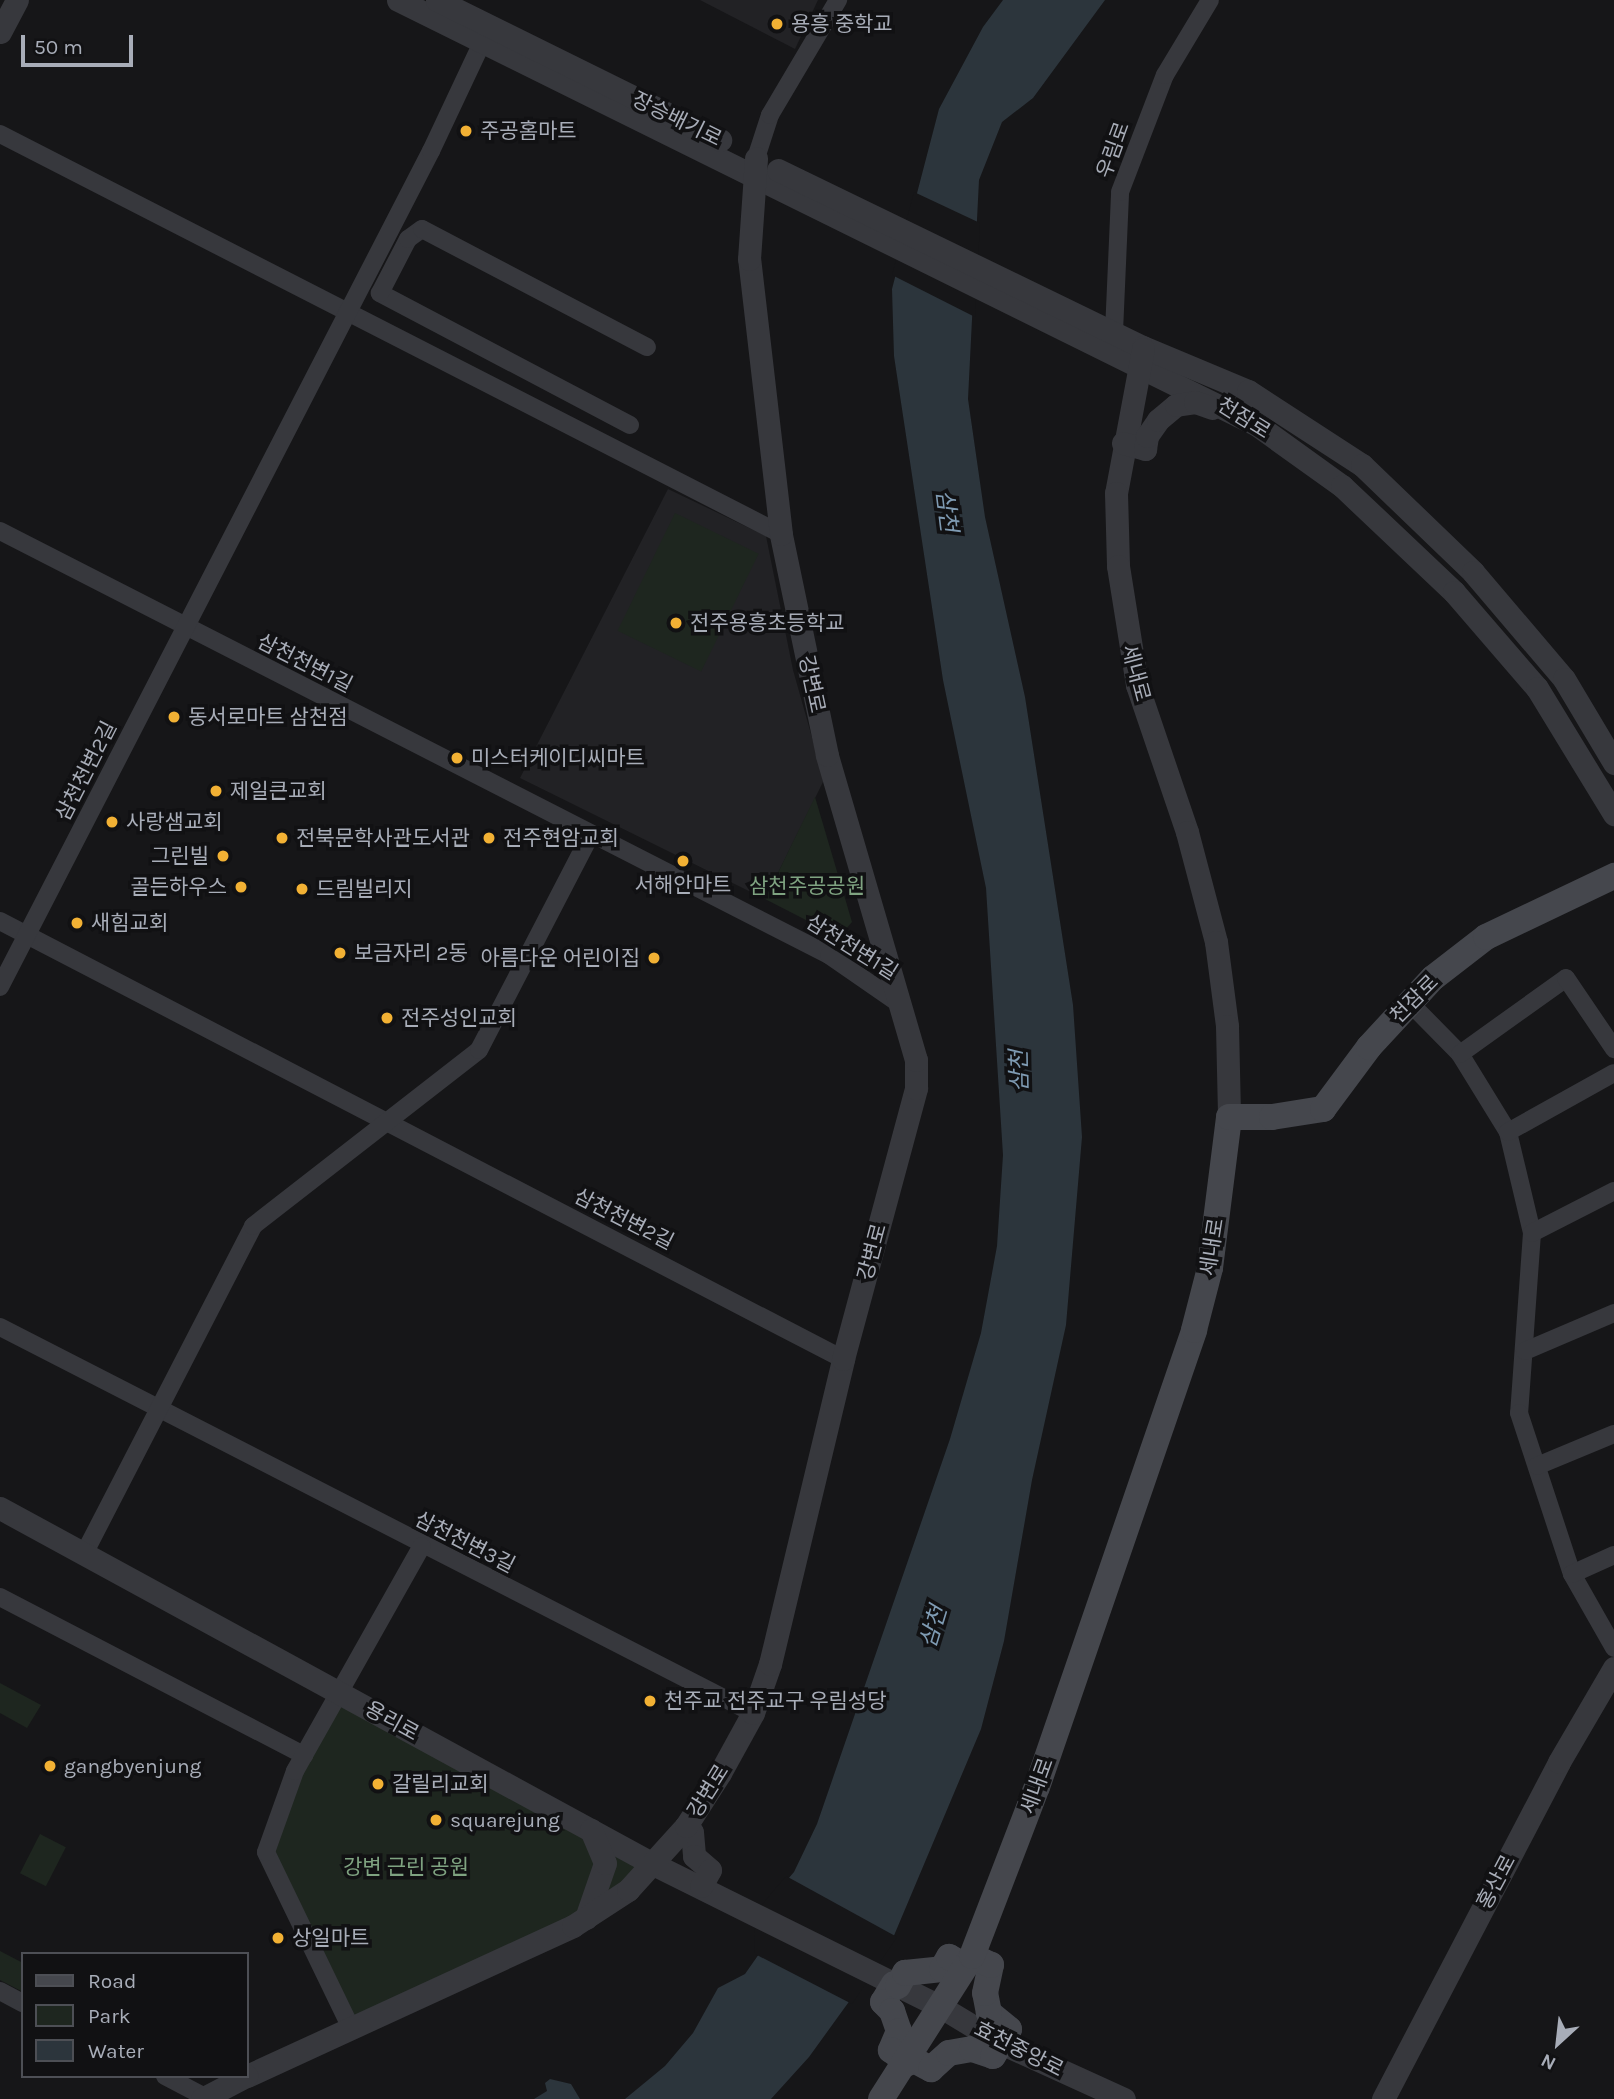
<!DOCTYPE html>
<meta charset="utf-8">
<style>
body{margin:0}
#map{position:relative;width:1614px;height:2099px;overflow:hidden;background:#161618;font-family:Karla,"Noto Sans KR",sans-serif}
div>[style]{position:absolute}
.built>*{inset:0;background:#222225}
.green>*{inset:0;background:#1e261f;transform-origin:0 0}
.water>*{inset:0;background:#2c353c}
.pier>*{inset:0;background:#161618}
.minor>*{height:18px;margin:-9px;padding:0 9px;transform-origin:9px;border-radius:9px;background:#37383d}
.tertiary>*{height:23px;margin:-11.5px;padding:0 11.5px;transform-origin:11.5px;border-radius:11.5px;background:#37383d}
.secondary>*{height:26px;margin:-13px;padding:0 13px;transform-origin:13px;border-radius:13px;background:#45474d}
.dots>*{width:19px;height:19px;translate:-50% -50%;box-sizing:border-box;border:4px solid #111113;border-radius:50%}
span{translate:-50% -50%;white-space:nowrap;text-align:center;line-height:1.15;-webkit-text-stroke:7px #111113;paint-order:stroke}
.poi-label{font-size:21px;color:#a8adb8}
.left{translate:0 -50%;text-align:left}
.right{translate:-100% -50%;text-align:right}
.street-label{font-size:21px;color:#a8adb8}
.park-label{font-size:21px;color:#7fa381}
.water-label{font-size:23px;color:#7f9bb3;font-style:italic}
.legend{position:absolute;left:21px;top:1952px;width:228px;height:126px;box-sizing:border-box;background:#111113;border:2px solid #4d4f55;margin:0;padding:9px 12px;list-style:none;font-size:21px;color:#a8adb8}
.legend li{display:flex;align-items:center;gap:14px;height:35px}
.legend b{width:35px;border:2px solid #4d4f55}
.north{position:absolute;left:1523px;top:2008px;width:70px;height:70px;-webkit-text-stroke:5px #111113;paint-order:stroke;rotate:207deg;font-size:19px;font-weight:700;line-height:28px;text-align:center;color:#a8adb8}
.north::after{content:'';display:block;margin:auto;width:24px;height:32px;background:#a8adb8;clip-path:polygon(50% 0,100% 100%,50% 72%,0 100%)}
.scale{position:absolute;left:21px;top:35px;width:112px;height:32px;box-sizing:border-box;border:4px solid #a8adb8;border-top:0;padding-left:9px;font-size:21px;line-height:24px;white-space:nowrap;color:#a8adb8;-webkit-text-stroke:5px #111113;paint-order:stroke}
</style>
<div id="map">
<div class="built">
<i style="clip-path:polygon(700px 0,818px 0,795px 49px)"></i>
<i style="clip-path:polygon(668px 489px,766px 536px,793px 670px,824px 780px,765px 899px,520px 778px)"></i>
</div>
<div class="green">
<i style="left:675px;top:513px;width:93px;height:131px;rotate:26deg"></i>
<i style="clip-path:polygon(815px 797px,852px 922px,839px 937px,765px 899px)"></i>
<i style="clip-path:polygon(0 1683px,41px 1705px,27px 1728px,0 1713px)"></i>
<i style="clip-path:polygon(340px 1692px,653px 1864px,628px 1890px,350px 2026px,266px 1852px)"></i>
<i style="left:40px;top:1834px;width:29px;height:44px;rotate:27deg"></i>
<i style="clip-path:polygon(0 1951px,23px 1963px,23px 1992px,0 1980px)"></i>
</div>
<div class="water">
<i style="clip-path:polygon(1003px 0,1105px 0,1033px 98px,1002px 122px,979px 180px,968px 399px,985px 517px,1025px 697px,1073px 1005px,1082px 1137px,1066px 1325px,1032px 1480px,1004px 1641px,981px 1729px,890px 1945px,809px 2057px,771px 2099px,625px 2099px,665px 2066px,693px 2033px,718px 1988px,745px 1974px,759px 1954px,757px 1915px,794px 1872px,817px 1824px,950px 1439px,981px 1333px,997px 1246px,1003px 1155px,986px 888px,943px 680px,894px 356px,892px 289px,939px 109px,983px 27px)"></i>
<i style="clip-path:polygon(550px 2079px,571px 2084px,580px 2099px,534px 2099px,547px 2091px,545px 2083px)"></i>
</div>
<div class="pier">
<i style="clip-path:polygon(914px 192px,980px 223px,975px 317px,892px 275px)"></i>
<i style="clip-path:polygon(786px 1876px,897px 1937px,852px 2004px,755px 1954px,754px 1914px)"></i>
</div>
<div class="minor">
<i style="left:0;top:134px;width:877px;rotate:27.12deg"></i>
<i style="left:756px;top:158px;width:45px;rotate:-72deg"></i>
<i style="left:770px;top:115px;width:134px;rotate:-59.4deg"></i>
<i style="left:1114px;top:332px;width:140px;rotate:-87.5deg"></i>
<i style="left:1120px;top:192px;width:125px;rotate:-69deg"></i>
<i style="left:1165px;top:75px;width:87px;rotate:-59deg"></i>
<i style="left:630px;top:425px;width:283px;rotate:-152.2deg"></i>
<i style="left:380px;top:293px;width:61px;rotate:-62.6deg"></i>
<i style="left:408px;top:239px;width:17px;rotate:-36deg"></i>
<i style="left:422px;top:229px;width:254px;rotate:27.7deg"></i>
<i style="left:0;top:531px;width:931px;rotate:27.09deg"></i>
<i style="left:829px;top:955px;width:88px;rotate:34.8deg"></i>
<i style="left:0;top:921px;width:950px;rotate:27.46deg"></i>
<i style="left:0;top:987px;width:941px;rotate:-62.73deg"></i>
<i style="left:431px;top:151px;width:132px;rotate:-64.8deg"></i>
<i style="left:1408px;top:1001px;width:74px;rotate:45.5deg"></i>
<i style="left:1460px;top:1054px;width:92px;rotate:58.4deg"></i>
<i style="left:1508px;top:1132px;width:104px;rotate:76.6deg"></i>
<i style="left:1532px;top:1233px;width:180px;rotate:94.1deg"></i>
<i style="left:1519px;top:1413px;width:169px;rotate:71.8deg"></i>
<i style="left:1572px;top:1574px;width:85px;rotate:60.4deg"></i>
<i style="left:1460px;top:1054px;width:130px;rotate:-35.6deg"></i>
<i style="left:1566px;top:978px;width:86px;rotate:55.9deg"></i>
<i style="left:1508px;top:1132px;width:121px;rotate:-29.1deg"></i>
<i style="left:1532px;top:1233px;width:92px;rotate:-27.1deg"></i>
<i style="left:0;top:1327px;width:846px;rotate:27.14deg"></i>
<i style="left:1525px;top:1351px;width:97px;rotate:-23.1deg"></i>
<i style="left:1537px;top:1466px;width:83px;rotate:-22.6deg"></i>
<i style="left:85px;top:1552px;width:367px;rotate:-62.7deg"></i>
<i style="left:253px;top:1226px;width:286px;rotate:-37.9deg"></i>
<i style="left:479px;top:1050px;width:243px;rotate:-62.6deg"></i>
<i style="left:1572px;top:1574px;width:46px;rotate:-24.3deg"></i>
<i style="left:0;top:1597px;width:343px;rotate:27.5deg"></i>
<i style="left:0;top:1991px;width:26px;rotate:28deg"></i>
<i style="left:350px;top:2026px;width:193px;rotate:-115.8deg"></i>
<i style="left:266px;top:1852px;width:86px;rotate:-70.3deg"></i>
<i style="left:295px;top:1771px;width:258px;rotate:-60.6deg"></i>
<i style="left:165px;top:2076px;width:45px;rotate:27.7deg"></i>
</div>
<div class="tertiary">
<i style="left:398px;top:0;width:958px;rotate:26.32deg"></i>
<i style="left:1257px;top:425px;width:105px;rotate:35.7deg"></i>
<i style="left:1342px;top:486px;width:154px;rotate:43.4deg"></i>
<i style="left:1454px;top:592px;width:127px;rotate:49.2deg"></i>
<i style="left:1537px;top:688px;width:148px;rotate:58.6deg"></i>
<i style="left:437px;top:0;width:316px;rotate:26.3deg"></i>
<i style="left:0;top:32px;width:36px;rotate:-62deg"></i>
<i style="left:778px;top:170px;width:406px;rotate:25.9deg"></i>
<i style="left:1143px;top:347px;width:114px;rotate:22.7deg"></i>
<i style="left:1248px;top:391px;width:136px;rotate:33deg"></i>
<i style="left:1362px;top:465px;width:154px;rotate:43.9deg"></i>
<i style="left:1473px;top:572px;width:140px;rotate:49.6deg"></i>
<i style="left:1564px;top:679px;width:98px;rotate:59.2deg"></i>
<i style="left:1143px;top:349px;width:147px;rotate:100.6deg"></i>
<i style="left:1116px;top:493px;width:73px;rotate:88.4deg"></i>
<i style="left:1118px;top:566px;width:121px;rotate:80.9deg"></i>
<i style="left:1137px;top:685px;width:155px;rotate:71.2deg"></i>
<i style="left:1187px;top:832px;width:114px;rotate:75.2deg"></i>
<i style="left:1216px;top:942px;width:85px;rotate:82.5deg"></i>
<i style="left:1227px;top:1026px;width:91px;rotate:88.7deg"></i>
<i style="left:1123px;top:443px;width:23px;rotate:15deg"></i>
<i style="left:1145px;top:449px;width:13px;rotate:-81deg"></i>
<i style="left:1147px;top:436px;width:19px;rotate:-55deg"></i>
<i style="left:1158px;top:420px;width:23px;rotate:-40deg"></i>
<i style="left:1176px;top:405px;width:19px;rotate:-9deg"></i>
<i style="left:1195px;top:402px;width:18px;rotate:19deg"></i>
<i style="left:0;top:1508px;width:744px;rotate:28.6deg"></i>
<i style="left:653px;top:1864px;width:322px;rotate:26.4deg"></i>
<i style="left:941px;top:2007px;width:70px;rotate:31deg"></i>
<i style="left:1001px;top:2043px;width:135px;rotate:24.5deg"></i>
<i style="left:686px;top:1826px;width:8px;rotate:45deg"></i>
<i style="left:692px;top:1832px;width:24px;rotate:85deg"></i>
<i style="left:694px;top:1856px;width:21px;rotate:41deg"></i>
<i style="left:710px;top:1870px;width:18px;rotate:119deg"></i>
<i style="left:586px;top:1918px;width:58px;rotate:-70.9deg"></i>
<i style="left:605px;top:1863px;width:36px;rotate:-113deg"></i>
<i style="left:247px;top:2076px;width:359px;rotate:-24.7deg"></i>
<i style="left:573px;top:1926px;width:66px;rotate:-33.2deg"></i>
<i style="left:628px;top:1890px;width:86px;rotate:-47.8deg"></i>
<i style="left:686px;top:1826px;width:63px;rotate:-57.3deg"></i>
<i style="left:720px;top:1773px;width:68px;rotate:-61.2deg"></i>
<i style="left:753px;top:1713px;width:52px;rotate:-70.9deg"></i>
<i style="left:770px;top:1664px;width:314px;rotate:-76.5deg"></i>
<i style="left:843px;top:1359px;width:281px;rotate:-74.9deg"></i>
<i style="left:916px;top:1088px;width:28px;rotate:-90deg"></i>
<i style="left:916px;top:1060px;width:318px;rotate:-106.3deg"></i>
<i style="left:827px;top:755px;width:226px;rotate:-101.8deg"></i>
<i style="left:781px;top:534px;width:277px;rotate:-96.6deg"></i>
<i style="left:749px;top:259px;width:101px;rotate:-86deg"></i>
<i style="left:202px;top:2099px;width:50px;rotate:-27.6deg"></i>
<i style="left:1383px;top:2099px;width:380px;rotate:-62.4deg"></i>
<i style="left:1559px;top:1762px;width:109px;rotate:-59.7deg"></i>
</div>
<div class="secondary">
<i style="left:894px;top:1984px;width:21px;rotate:121deg"></i>
<i style="left:883px;top:2002px;width:13px;rotate:45deg"></i>
<i style="left:892px;top:2011px;width:21px;rotate:71deg"></i>
<i style="left:899px;top:2031px;width:21px;rotate:113deg"></i>
<i style="left:891px;top:2050px;width:21px;rotate:39deg"></i>
<i style="left:898px;top:1986px;width:15px;rotate:-62deg"></i>
<i style="left:905px;top:1973px;width:37px;rotate:-6deg"></i>
<i style="left:942px;top:1969px;width:14px;rotate:-60deg"></i>
<i style="left:949px;top:1957px;width:19px;rotate:28deg"></i>
<i style="left:910px;top:2058px;width:24px;rotate:28deg"></i>
<i style="left:931px;top:2069px;width:24px;rotate:-42deg"></i>
<i style="left:949px;top:2053px;width:23px;rotate:-10deg"></i>
<i style="left:972px;top:2049px;width:22px;rotate:18deg"></i>
<i style="left:993px;top:2056px;width:31px;rotate:-59deg"></i>
<i style="left:1009px;top:2029px;width:26px;rotate:-141deg"></i>
<i style="left:989px;top:2013px;width:20px;rotate:-101deg"></i>
<i style="left:985px;top:1993px;width:29px;rotate:-78deg"></i>
<i style="left:991px;top:1965px;width:21px;rotate:-155deg"></i>
<i style="left:881px;top:2099px;width:169px;rotate:-57.5deg"></i>
<i style="left:972px;top:1956px;width:181px;rotate:-69deg"></i>
<i style="left:1037px;top:1787px;width:483px;rotate:-71deg"></i>
<i style="left:1194px;top:1330px;width:64px;rotate:-75.5deg"></i>
<i style="left:1210px;top:1268px;width:152px;rotate:-82.8deg"></i>
<i style="left:1229px;top:1117px;width:43px"></i>
<i style="left:1272px;top:1117px;width:52px;rotate:-8.9deg"></i>
<i style="left:1323px;top:1109px;width:77px;rotate:-53.4deg"></i>
<i style="left:1369px;top:1047px;width:94px;rotate:-47.2deg"></i>
<i style="left:1433px;top:978px;width:67px;rotate:-37.7deg"></i>
<i style="left:1486px;top:937px;width:142px;rotate:-25.5deg"></i>
</div>
<div class="dots">
<i style="left:777px;top:24px;background:#f2b134"></i>
<i style="left:466px;top:131px;background:#f2b134"></i>
<i style="left:676px;top:623px;background:#f2b134"></i>
<i style="left:174px;top:717px;background:#f2b134"></i>
<i style="left:457px;top:758px;background:#f2b134"></i>
<i style="left:216px;top:791px;background:#f2b134"></i>
<i style="left:112px;top:822px;background:#f2b134"></i>
<i style="left:282px;top:838px;background:#f2b134"></i>
<i style="left:489px;top:838px;background:#f2b134"></i>
<i style="left:223px;top:856px;background:#f2b134"></i>
<i style="left:683px;top:861px;background:#f2b134"></i>
<i style="left:241px;top:887px;background:#f2b134"></i>
<i style="left:302px;top:889px;background:#f2b134"></i>
<i style="left:77px;top:923px;background:#f2b134"></i>
<i style="left:340px;top:953px;background:#f2b134"></i>
<i style="left:654px;top:958px;background:#f2b134"></i>
<i style="left:387px;top:1018px;background:#f2b134"></i>
<i style="left:650px;top:1701px;background:#f2b134"></i>
<i style="left:50px;top:1766px;background:#f2b134"></i>
<i style="left:378px;top:1784px;background:#f2b134"></i>
<i style="left:436px;top:1820px;background:#f2b134"></i>
<i style="left:278px;top:1938px;background:#f2b134"></i>
</div>
<div class="poi-label">
<span class="left" style="left:791px;top:24px">용흥 중학교</span>
<span class="left" style="left:480px;top:131px">주공홈마트</span>
<span class="left" style="left:690px;top:623px">전주용흥초등학교</span>
<span class="left" style="left:188px;top:717px">동서로마트 삼천점</span>
<span class="left" style="left:471px;top:758px">미스터케이디씨마트</span>
<span class="left" style="left:230px;top:791px">제일큰교회</span>
<span class="left" style="left:126px;top:822px">사랑샘교회</span>
<span class="left" style="left:296px;top:838px">전북문학사관도서관</span>
<span class="left" style="left:503px;top:838px">전주현암교회</span>
<span class="right" style="left:209px;top:856px">그린빌</span>
<span style="left:683px;top:885px">서해안마트</span>
<span class="right" style="left:227px;top:887px">골든하우스</span>
<span class="left" style="left:316px;top:889px">드림빌리지</span>
<span class="left" style="left:91px;top:923px">새힘교회</span>
<span class="left" style="left:354px;top:953px">보금자리 2동</span>
<span class="right" style="left:640px;top:958px">아름다운 어린이집</span>
<span class="left" style="left:401px;top:1018px">전주성인교회</span>
<span class="left" style="left:664px;top:1701px">천주교 전주교구 우림성당</span>
<span class="left" style="left:64px;top:1766px">gangbyenjung</span>
<span class="left" style="left:392px;top:1784px">갈릴리교회</span>
<span class="left" style="left:450px;top:1820px">squarejung</span>
<span class="left" style="left:292px;top:1938px">상일마트</span>
</div>
<div class="street-label">
<span style="left:677px;top:119px;rotate:26deg">장승배기로</span>
<span style="left:1113px;top:150px;rotate:-70deg">우림로</span>
<span style="left:1244px;top:418px;rotate:32deg">천잠로</span>
<span style="left:305px;top:663px;rotate:27deg">삼천천변1길</span>
<span style="left:1136px;top:673px;rotate:75deg">세내로</span>
<span style="left:812px;top:684px;rotate:78deg">강변로</span>
<span style="left:86px;top:771px;rotate:-63deg">삼천천변2길</span>
<span style="left:852px;top:947px;rotate:32deg">삼천천변1길</span>
<span style="left:1414px;top:999px;rotate:-45deg">천잠로</span>
<span style="left:624px;top:1219px;rotate:27deg">삼천천변2길</span>
<span style="left:1212px;top:1247px;rotate:-81deg">세내로</span>
<span style="left:872px;top:1252px;rotate:-75deg">강변로</span>
<span style="left:465px;top:1542px;rotate:27deg">삼천천변3길</span>
<span style="left:392px;top:1721px;rotate:29deg">용리로</span>
<span style="left:1037px;top:1786px;rotate:-70deg">세내로</span>
<span style="left:708px;top:1791px;rotate:-58deg">강변로</span>
<span style="left:1496px;top:1882px;rotate:-62deg">홍산로</span>
<span style="left:1019px;top:2049px;rotate:27deg">효천중앙로</span>
</div>
<div class="park-label">
<span style="left:807px;top:886px">삼천주공공원</span>
<span style="left:406px;top:1867px">강변 근린 공원</span>
</div>
<div class="water-label">
<span style="left:946px;top:511px;rotate:83deg">삼천</span>
<span style="left:1020px;top:1071px;rotate:-91deg">삼천</span>
<span style="left:934px;top:1627px;rotate:-73deg">삼천</span>
</div>
<ul class="legend">
<li><b style="height:9px;background:#45474d"></b>Road</li>
<li><b style="height:19px;background:#1e261f"></b>Park</li>
<li><b style="height:19px;background:#2c353c"></b>Water</li>
</ul>
<div class="north">N</div>
<div class="scale">50 m</div>
</div>
